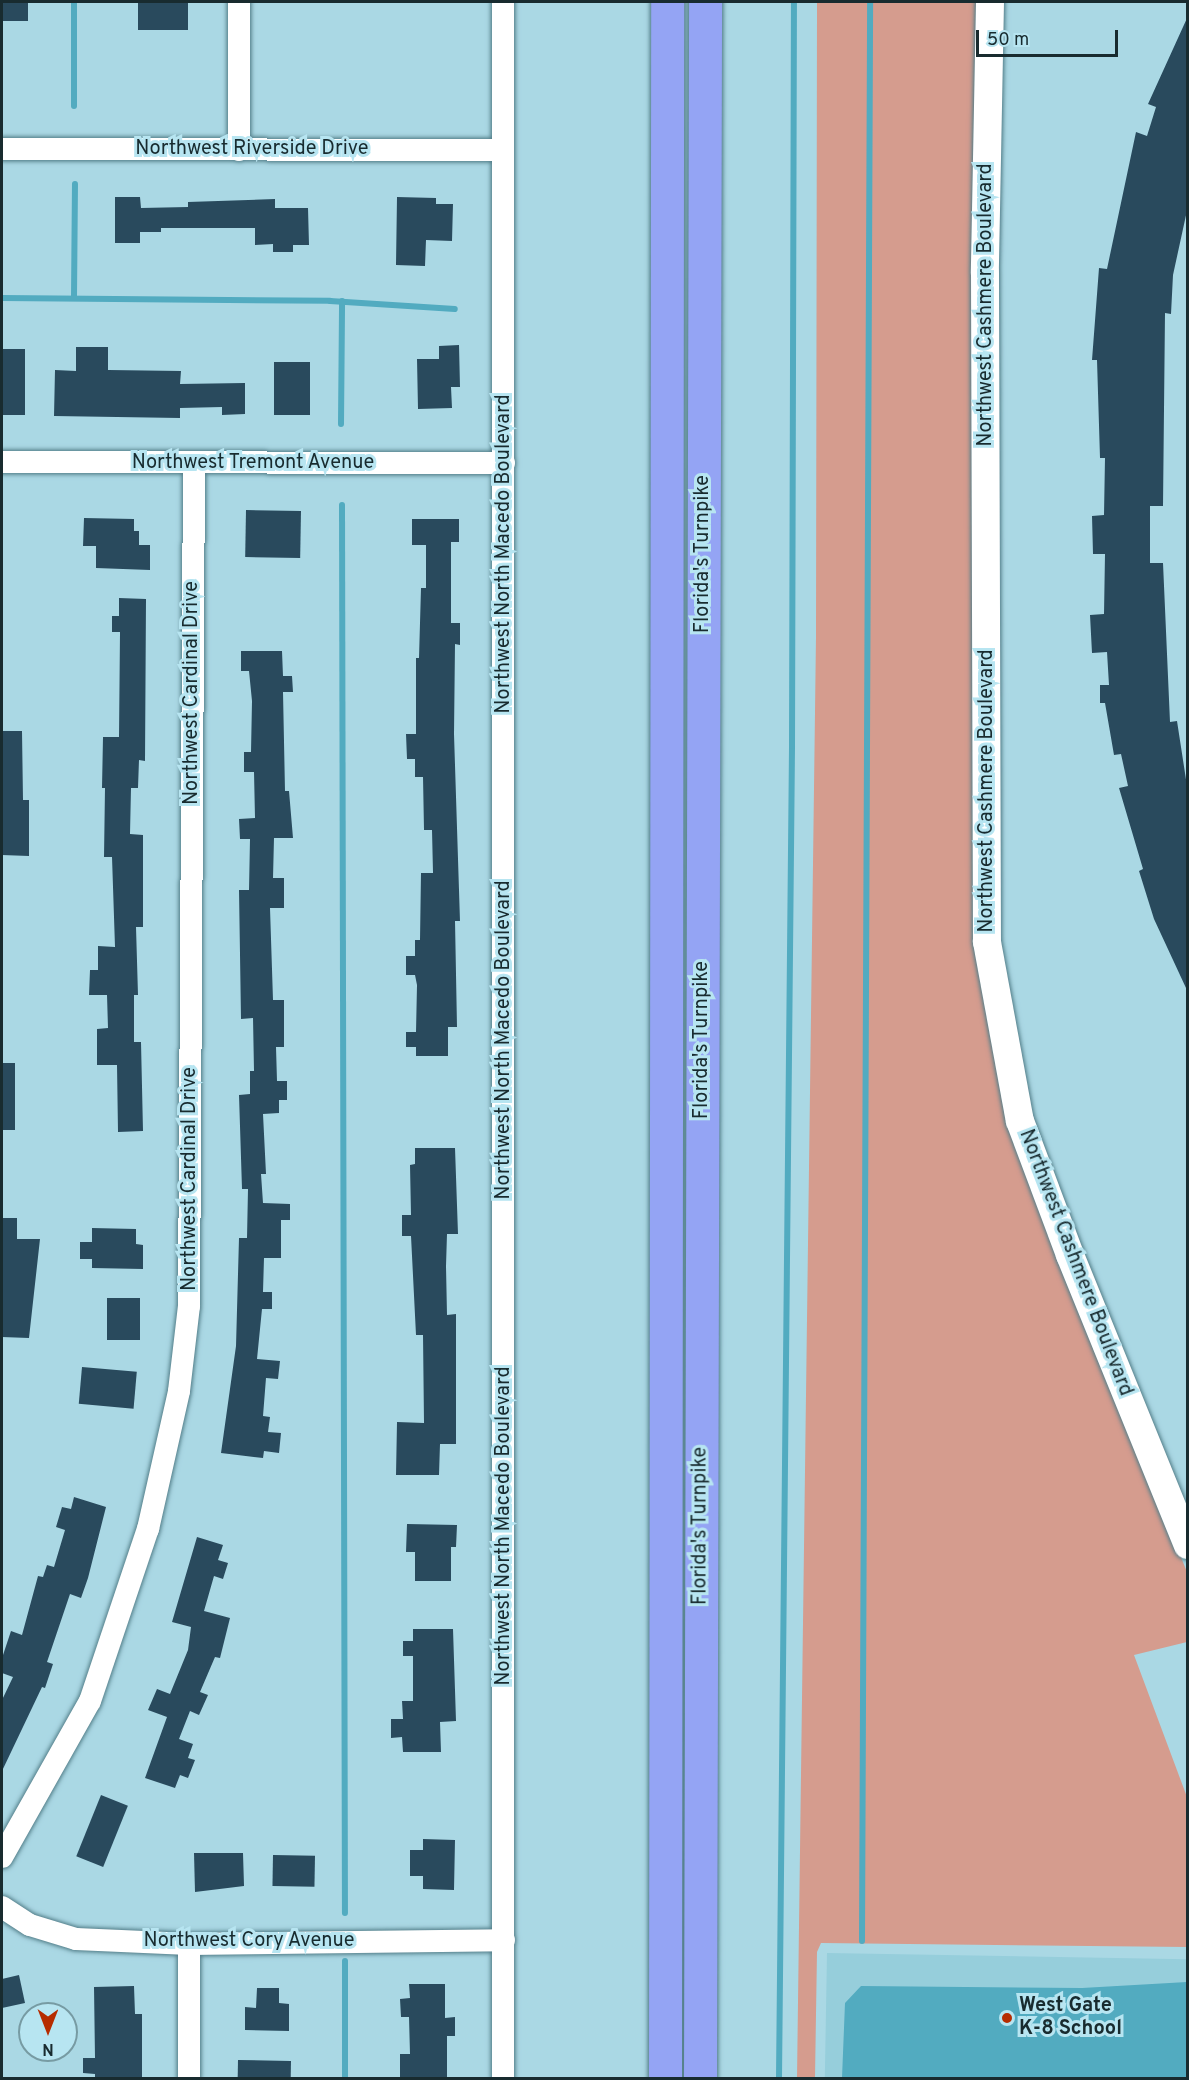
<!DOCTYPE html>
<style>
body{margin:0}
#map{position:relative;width:1189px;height:2080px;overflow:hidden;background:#aad8e4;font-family:Overpass,sans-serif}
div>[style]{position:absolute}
.built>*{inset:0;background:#96cedb;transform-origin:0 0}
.green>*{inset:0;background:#d59c8e}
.water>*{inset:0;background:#52abc0}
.stream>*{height:6px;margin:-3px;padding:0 3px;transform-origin:3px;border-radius:3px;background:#52abc0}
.building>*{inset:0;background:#294a5d;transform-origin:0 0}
.roads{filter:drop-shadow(0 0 2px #537e89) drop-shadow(0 0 2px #537e89)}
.minor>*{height:22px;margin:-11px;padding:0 11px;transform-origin:11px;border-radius:11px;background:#fff}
.tertiary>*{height:28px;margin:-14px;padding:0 14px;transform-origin:14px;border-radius:14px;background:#fff}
.motorway>*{height:33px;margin:-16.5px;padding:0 16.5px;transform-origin:16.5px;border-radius:16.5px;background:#94a4f4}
.dots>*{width:16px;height:16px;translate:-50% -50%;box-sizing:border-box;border:3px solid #b7e5f1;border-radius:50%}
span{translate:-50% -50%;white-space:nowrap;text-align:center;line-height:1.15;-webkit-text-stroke:6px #b7e5f1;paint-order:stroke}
.street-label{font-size:20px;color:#182b2f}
.poi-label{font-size:20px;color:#182b2f;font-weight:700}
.left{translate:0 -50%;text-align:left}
.frame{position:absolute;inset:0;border:3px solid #182b2f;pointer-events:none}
.north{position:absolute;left:18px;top:2002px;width:60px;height:60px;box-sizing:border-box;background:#b7e5f1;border:2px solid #779ba3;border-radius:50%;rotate:180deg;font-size:16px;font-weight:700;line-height:24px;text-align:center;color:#182b2f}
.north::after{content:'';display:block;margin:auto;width:21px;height:27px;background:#b62c00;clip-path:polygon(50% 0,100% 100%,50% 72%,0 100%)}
.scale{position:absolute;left:976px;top:30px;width:142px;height:27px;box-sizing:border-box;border:3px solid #182b2f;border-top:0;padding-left:8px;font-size:18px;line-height:21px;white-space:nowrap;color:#182b2f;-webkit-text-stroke:4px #b7e5f1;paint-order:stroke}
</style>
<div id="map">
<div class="built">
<i style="left:827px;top:1953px;width:360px;height:125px;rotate:1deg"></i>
</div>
<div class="green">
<i style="clip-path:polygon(817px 2px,980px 2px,977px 943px,1061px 1260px,1187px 1572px,1187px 1642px,1134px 1655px,1187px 1797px,1187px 1947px,821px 1943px,817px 1952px,815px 2078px,797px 2078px,816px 636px)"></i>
</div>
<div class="water">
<i style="clip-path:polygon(1187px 1982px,1187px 2078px,842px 2078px,845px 2003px,861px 1986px,1082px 1988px)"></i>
</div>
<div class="stream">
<i style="left:74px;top:106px;width:104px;rotate:-90deg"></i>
<i style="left:74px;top:297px;width:113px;rotate:-89.5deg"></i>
<i style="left:2px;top:298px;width:328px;rotate:0.5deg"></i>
<i style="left:330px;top:301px;width:125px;rotate:3.7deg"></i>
<i style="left:341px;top:424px;width:123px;rotate:-89.5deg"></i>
<i style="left:342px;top:505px;width:1408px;rotate:89.88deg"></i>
<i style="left:862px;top:1941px;width:1939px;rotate:-89.76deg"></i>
<i style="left:345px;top:1961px;width:117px;rotate:90deg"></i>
<i style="left:779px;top:2078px;width:1332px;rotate:-89.44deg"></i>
<i style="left:792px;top:746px;width:744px;rotate:-89.85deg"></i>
</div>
<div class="building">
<i style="left:2px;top:2px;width:26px;height:19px"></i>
<i style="left:138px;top:2px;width:50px;height:28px"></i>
<i style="clip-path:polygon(1188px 16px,1188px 206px,1173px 275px,1171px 314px,1165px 313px,1163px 506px,1150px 506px,1150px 563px,1163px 563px,1170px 722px,1177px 721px,1187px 786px,1186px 988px,1154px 919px,1139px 871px,1143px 869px,1119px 788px,1128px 786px,1121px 754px,1114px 755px,1105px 703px,1100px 703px,1100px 685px,1109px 685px,1107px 652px,1092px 653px,1090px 615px,1104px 614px,1105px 554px,1093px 554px,1092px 516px,1104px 515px,1105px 458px,1100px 458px,1097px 360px,1092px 360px,1099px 268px,1107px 269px,1136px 132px,1147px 136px,1156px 107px,1148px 104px)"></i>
<i style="clip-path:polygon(115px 197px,140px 197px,141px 208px,188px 207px,188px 202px,275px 199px,275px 208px,308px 208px,309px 245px,293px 245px,293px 252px,273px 252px,273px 244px,255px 245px,255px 228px,161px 228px,161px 232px,140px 232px,140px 243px,115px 243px)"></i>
<i style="clip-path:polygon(397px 197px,436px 198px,436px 204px,453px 204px,452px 241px,426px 240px,425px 266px,396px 265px)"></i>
<i style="clip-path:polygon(459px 345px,460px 387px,451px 387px,452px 408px,418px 409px,417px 359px,439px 359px,439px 346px)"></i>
<i style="clip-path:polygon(76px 347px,108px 347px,108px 370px,181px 371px,180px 384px,245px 383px,245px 414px,222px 415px,222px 407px,180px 408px,180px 418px,54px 416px,55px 370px,76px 371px)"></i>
<i style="left:2px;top:349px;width:23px;height:66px"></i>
<i style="left:274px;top:362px;width:36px;height:53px"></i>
<i style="left:246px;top:510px;width:55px;height:47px;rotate:1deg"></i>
<i style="clip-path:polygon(84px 518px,134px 519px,134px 531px,139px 531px,139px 545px,150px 545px,150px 570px,96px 568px,96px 546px,83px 546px)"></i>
<i style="clip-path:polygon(412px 519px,459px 519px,459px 542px,451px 542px,451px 623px,460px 623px,460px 645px,455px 644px,454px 734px,460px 921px,455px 921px,457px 1027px,448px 1027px,448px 1056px,416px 1056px,416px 1047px,406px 1047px,406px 1032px,416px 1032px,417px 985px,415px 975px,406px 975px,406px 956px,415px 956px,415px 940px,420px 940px,421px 873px,433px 873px,432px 830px,424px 830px,423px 777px,415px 777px,415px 759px,407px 759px,406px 734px,416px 734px,416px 658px,419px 658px,421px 588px,426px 588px,426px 545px,412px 545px)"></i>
<i style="clip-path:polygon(119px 598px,146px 599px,145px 761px,139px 760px,138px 788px,131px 788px,130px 834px,143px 835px,143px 927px,136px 927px,138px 995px,134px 995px,134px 1042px,141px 1042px,143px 1131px,118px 1132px,117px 1065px,97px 1065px,97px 1029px,108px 1028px,107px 995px,89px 995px,90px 970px,98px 970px,98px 946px,115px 947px,112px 857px,104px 857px,105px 788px,102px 788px,103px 737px,119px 737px,120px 632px,112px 632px,112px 616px,119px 616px)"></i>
<i style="clip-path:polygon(241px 651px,282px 651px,283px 676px,292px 676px,293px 692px,283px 692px,285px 791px,289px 791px,293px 838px,274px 838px,273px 878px,284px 878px,284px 908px,270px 908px,273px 1000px,284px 1000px,284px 1047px,276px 1047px,277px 1081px,287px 1081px,287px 1100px,279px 1100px,279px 1113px,263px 1114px,266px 1174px,261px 1174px,263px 1203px,290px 1204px,290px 1220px,281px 1220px,281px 1258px,264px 1258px,263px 1292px,272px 1292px,272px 1309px,262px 1309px,257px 1359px,280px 1361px,278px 1379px,266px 1378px,263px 1416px,270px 1417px,268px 1432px,281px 1433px,279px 1453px,264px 1451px,263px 1458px,221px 1453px,236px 1346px,239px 1238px,247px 1238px,248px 1189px,242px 1189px,239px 1095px,250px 1094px,250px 1071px,254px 1071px,253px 1018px,241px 1019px,239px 890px,249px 890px,250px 839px,240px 839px,239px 819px,255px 818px,254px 772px,244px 772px,244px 752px,251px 752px,252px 701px,249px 671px,241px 671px)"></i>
<i style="clip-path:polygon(2px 731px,22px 731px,23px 800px,29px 800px,29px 856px,2px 855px)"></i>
<i style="left:2px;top:1063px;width:13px;height:67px"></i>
<i style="clip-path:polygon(415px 1148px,455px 1148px,458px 1234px,447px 1234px,446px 1266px,447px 1315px,456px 1314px,456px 1444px,440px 1444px,439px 1475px,396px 1475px,397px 1422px,424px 1423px,423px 1335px,416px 1335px,411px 1236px,402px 1236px,402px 1215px,411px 1215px,410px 1165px,415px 1164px)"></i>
<i style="clip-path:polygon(2px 1218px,17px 1218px,17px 1239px,40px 1239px,29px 1338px,2px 1337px)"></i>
<i style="clip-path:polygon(92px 1228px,136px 1229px,136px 1244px,143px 1245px,143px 1269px,92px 1268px,92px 1259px,80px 1259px,80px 1242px,92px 1242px)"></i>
<i style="left:107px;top:1298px;width:33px;height:42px"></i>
<i style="left:82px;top:1367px;width:55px;height:37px;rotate:5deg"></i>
<i style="clip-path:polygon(74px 1497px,106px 1507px,88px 1578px,81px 1598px,70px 1594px,47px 1662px,53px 1664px,45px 1688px,42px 1687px,2px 1771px,2px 1700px,13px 1677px,2px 1673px,2px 1658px,11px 1631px,22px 1635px,38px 1576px,43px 1577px,47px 1565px,54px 1567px,65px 1530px,56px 1527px,62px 1507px,71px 1509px)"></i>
<i style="clip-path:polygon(407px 1524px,457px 1525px,456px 1547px,451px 1547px,451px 1581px,415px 1581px,415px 1552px,406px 1552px)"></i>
<i style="clip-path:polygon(197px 1537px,223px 1545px,218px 1560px,228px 1563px,223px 1579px,214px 1576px,204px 1611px,230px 1618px,220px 1658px,215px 1657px,200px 1692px,208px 1695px,199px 1715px,190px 1711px,179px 1739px,193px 1744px,188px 1758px,195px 1760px,188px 1778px,180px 1775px,175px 1788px,145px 1778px,167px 1717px,148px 1710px,157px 1689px,170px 1694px,188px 1650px,191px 1627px,172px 1622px)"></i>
<i style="clip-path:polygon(413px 1629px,453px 1629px,456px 1721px,440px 1722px,441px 1752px,403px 1752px,402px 1737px,391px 1738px,391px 1719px,403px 1719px,402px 1701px,413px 1701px,413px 1656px,403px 1656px,403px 1641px,413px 1641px)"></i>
<i style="left:101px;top:1795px;width:29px;height:66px;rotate:22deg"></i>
<i style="clip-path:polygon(423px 1839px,455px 1840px,454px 1890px,423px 1889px,423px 1876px,410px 1876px,410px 1850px,423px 1850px)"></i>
<i style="clip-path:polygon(194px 1853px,243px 1853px,244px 1886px,195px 1892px)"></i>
<i style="left:273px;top:1855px;width:42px;height:31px;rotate:1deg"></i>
<i style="clip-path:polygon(19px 1975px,25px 2003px,2px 2008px,2px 1979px)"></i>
<i style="clip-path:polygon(409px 1984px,445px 1984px,445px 2018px,455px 2017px,455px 2036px,447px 2036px,447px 2079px,400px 2079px,400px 2054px,410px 2054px,409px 2017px,401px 2017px,400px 1999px,410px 1998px)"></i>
<i style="clip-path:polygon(134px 1986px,135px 2014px,142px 2014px,142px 2077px,95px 2079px,95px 2074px,83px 2073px,83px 2058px,95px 2058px,94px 1987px)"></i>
<i style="clip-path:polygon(257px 1988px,279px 1988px,279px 2003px,289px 2004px,289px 2031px,245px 2030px,245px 2007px,256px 2008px)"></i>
<i style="left:238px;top:2060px;width:53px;height:19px;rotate:1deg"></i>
</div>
<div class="roads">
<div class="minor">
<i style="left:2px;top:149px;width:501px;rotate:0.11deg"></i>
<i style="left:239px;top:150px;width:148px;rotate:-90deg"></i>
<i style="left:2px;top:462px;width:502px;rotate:0.11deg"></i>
<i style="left:2px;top:1857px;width:179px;rotate:-60.6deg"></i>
<i style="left:90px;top:1701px;width:182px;rotate:-71.4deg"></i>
<i style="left:148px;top:1529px;width:141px;rotate:-77.3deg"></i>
<i style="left:179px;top:1391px;width:86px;rotate:-83.3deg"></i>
<i style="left:189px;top:1306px;width:842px;rotate:-89.66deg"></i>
<i style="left:2px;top:1907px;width:33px;rotate:33deg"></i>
<i style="left:30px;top:1925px;width:48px;rotate:16.9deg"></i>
<i style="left:76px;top:1939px;width:113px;rotate:2.5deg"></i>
<i style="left:189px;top:1944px;width:315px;rotate:-0.7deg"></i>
<i style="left:189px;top:2078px;width:134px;rotate:-90deg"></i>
<i style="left:503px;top:2078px;width:2076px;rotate:-90deg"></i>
</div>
<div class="tertiary">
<i style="left:990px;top:2px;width:271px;rotate:91.1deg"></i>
<i style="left:985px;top:273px;width:669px;rotate:89.83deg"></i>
<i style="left:987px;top:942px;width:182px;rotate:79.6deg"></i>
<i style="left:1020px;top:1121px;width:143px;rotate:69.5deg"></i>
<i style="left:1070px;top:1255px;width:313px;rotate:67.9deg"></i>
</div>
<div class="motorway">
<i style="left:665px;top:2078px;width:2076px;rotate:-89.94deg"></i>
<i style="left:700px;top:2078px;width:2076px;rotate:-89.86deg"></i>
</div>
</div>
<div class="dots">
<i style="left:1007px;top:2018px;background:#b62c00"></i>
</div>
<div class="street-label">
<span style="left:252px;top:149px">Northwest Riverside Drive</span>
<span style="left:986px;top:305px;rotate:-90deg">Northwest Cashmere Boulevard</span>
<span style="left:253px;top:463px">Northwest Tremont Avenue</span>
<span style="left:504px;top:554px;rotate:-90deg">Northwest North Macedo Boulevard</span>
<span style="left:703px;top:554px;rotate:-90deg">Florida's Turnpike</span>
<span style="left:192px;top:693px;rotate:-90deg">Northwest Cardinal Drive</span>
<span style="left:987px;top:791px;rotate:-90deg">Northwest Cashmere Boulevard</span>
<span style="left:504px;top:1040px;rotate:-90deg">Northwest North Macedo Boulevard</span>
<span style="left:702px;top:1040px;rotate:-90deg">Florida's Turnpike</span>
<span style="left:190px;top:1179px;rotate:-90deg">Northwest Cardinal Drive</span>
<span style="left:1075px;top:1263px;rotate:69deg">Northwest Cashmere Boulevard</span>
<span style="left:504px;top:1526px;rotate:-90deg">Northwest North Macedo Boulevard</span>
<span style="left:701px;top:1526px;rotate:-90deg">Florida's Turnpike</span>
<span style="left:249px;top:1941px">Northwest Cory Avenue</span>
</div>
<div class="poi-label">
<span class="left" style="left:1019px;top:2018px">West Gate<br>K-8 School</span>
</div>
<div class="frame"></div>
<div class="north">N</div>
<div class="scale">50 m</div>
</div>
